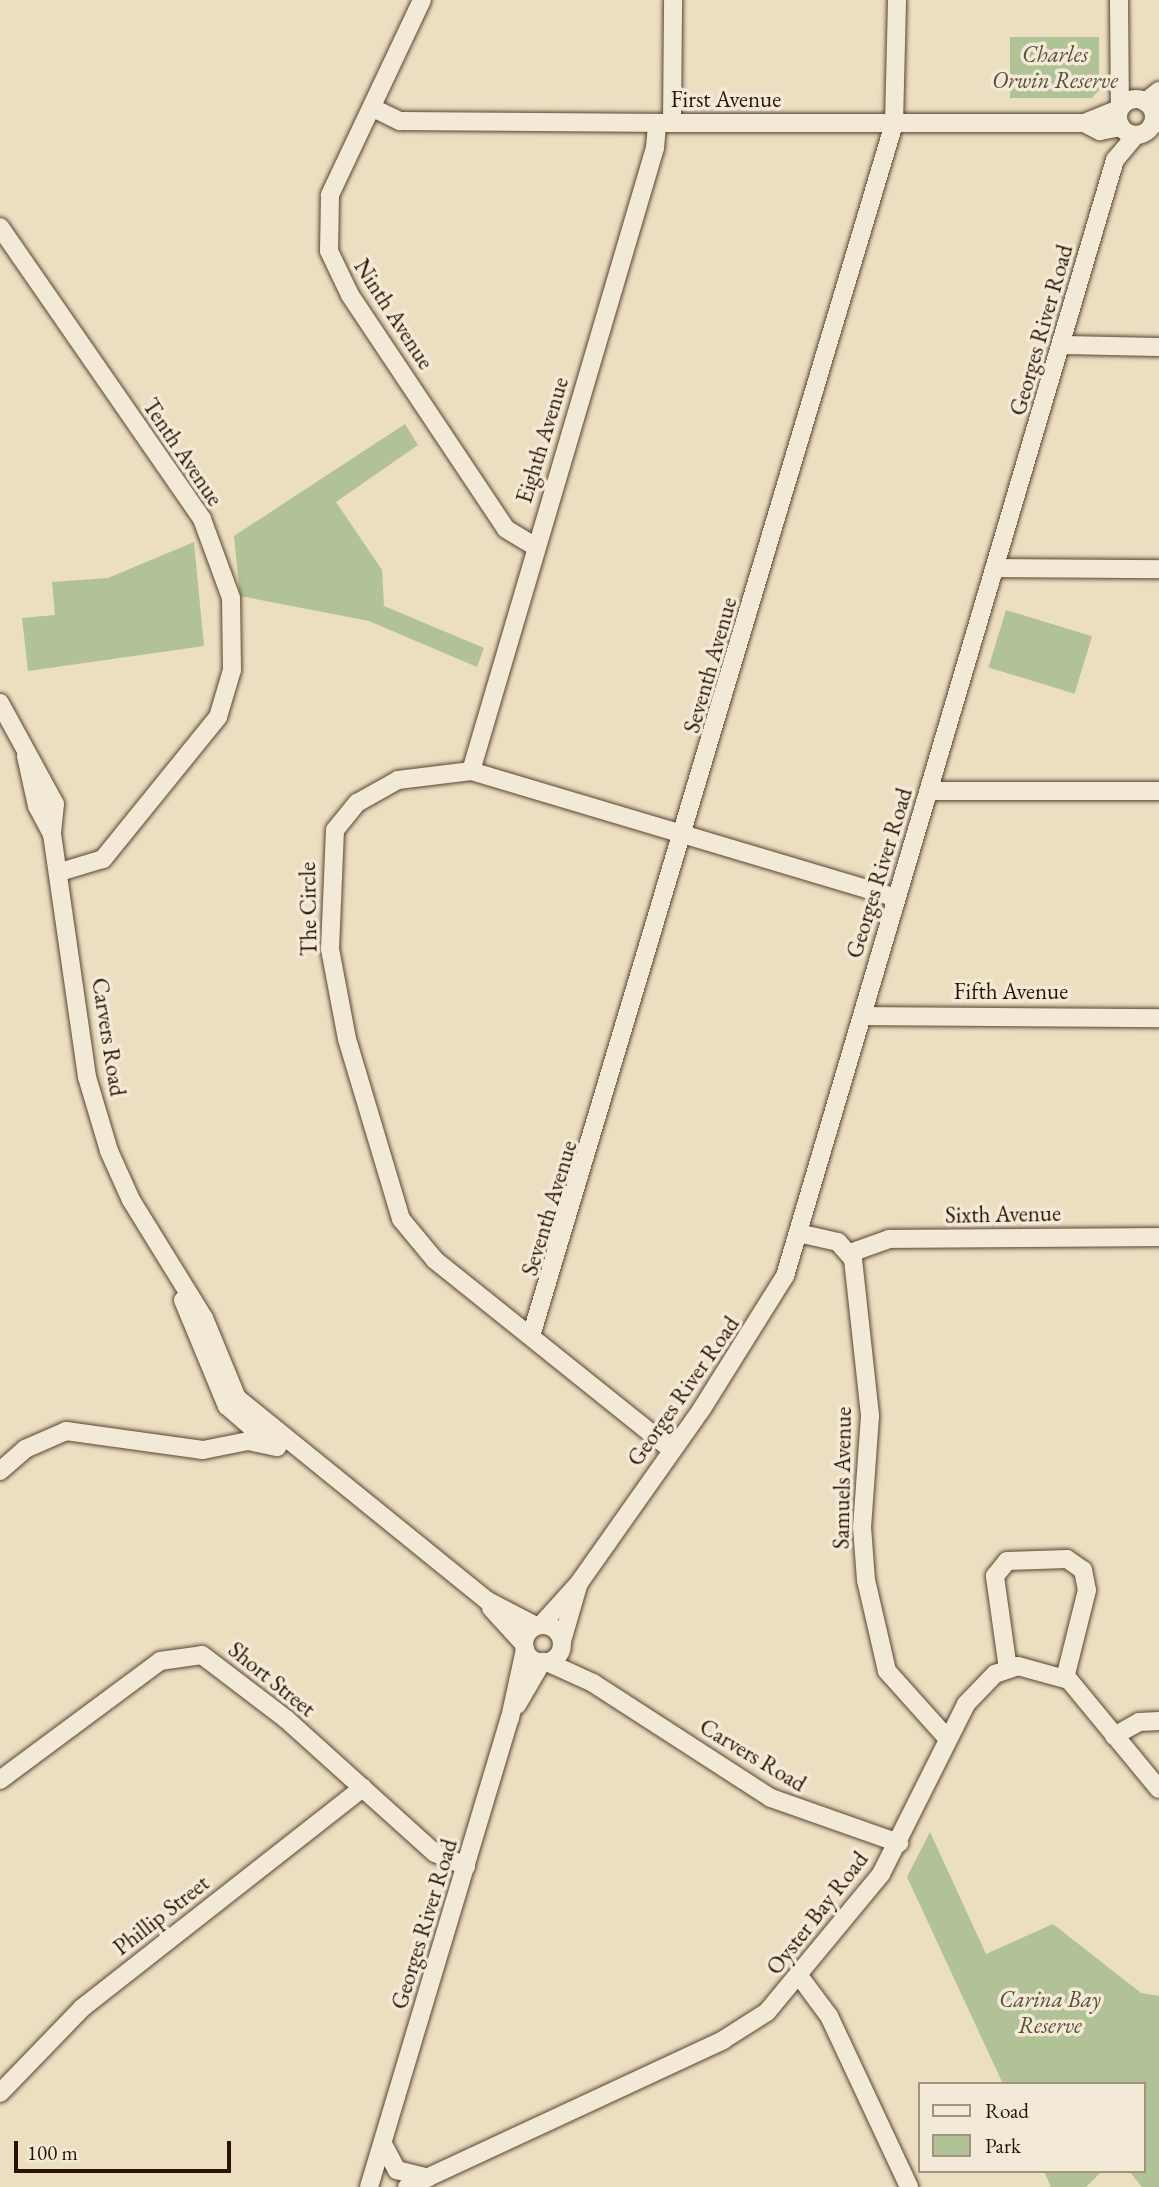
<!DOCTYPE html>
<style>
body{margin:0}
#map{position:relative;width:1159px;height:2187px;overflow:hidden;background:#ebdec1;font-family:"EB Garamond",serif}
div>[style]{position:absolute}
.green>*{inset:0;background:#b2c297;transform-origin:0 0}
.roads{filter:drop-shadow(0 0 2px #5a4430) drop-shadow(0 0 2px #5a4430)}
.minor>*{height:18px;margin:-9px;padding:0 9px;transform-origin:9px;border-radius:9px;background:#f2ead7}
.minor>.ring{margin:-9px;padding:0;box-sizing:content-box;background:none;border:18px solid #f2ead7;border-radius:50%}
span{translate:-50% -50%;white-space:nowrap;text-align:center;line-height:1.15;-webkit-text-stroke:7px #f2ead7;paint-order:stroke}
.park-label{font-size:23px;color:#5a4f35;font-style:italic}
.street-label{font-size:23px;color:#2a1100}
.legend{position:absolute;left:918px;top:2082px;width:228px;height:91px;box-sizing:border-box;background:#f2ead7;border:2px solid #a29381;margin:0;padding:9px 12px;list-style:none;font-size:21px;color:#2a1100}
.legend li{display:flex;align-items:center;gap:14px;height:35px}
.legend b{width:35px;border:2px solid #a29381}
.scale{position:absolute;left:14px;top:2141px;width:217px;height:32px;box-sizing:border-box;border:4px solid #2a1100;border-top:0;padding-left:9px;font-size:21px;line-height:24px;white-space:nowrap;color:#2a1100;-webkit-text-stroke:5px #f2ead7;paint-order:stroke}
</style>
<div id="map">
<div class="green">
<i style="clip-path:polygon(1010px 37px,1099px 37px,1099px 90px,1092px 98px,1010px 98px)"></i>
<i style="clip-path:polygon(405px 424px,418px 445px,336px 502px,382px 570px,384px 606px,484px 648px,477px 667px,369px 621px,240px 596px,234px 536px)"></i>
<i style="clip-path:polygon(194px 542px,204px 646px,28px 671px,22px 618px,55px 615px,52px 582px,108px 578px)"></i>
<i style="left:1006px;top:610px;width:90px;height:60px;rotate:17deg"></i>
<i style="clip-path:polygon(930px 1832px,986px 1954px,1053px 1924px,1141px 1993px,1159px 1996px,1159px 2187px,1142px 2187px,1129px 2171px,1143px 2171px,1143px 2084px,1003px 2084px,907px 1877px)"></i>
<i style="clip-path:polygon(1044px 2171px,1102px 2171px,1086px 2187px,1051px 2187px)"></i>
</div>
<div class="roads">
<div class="minor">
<i style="left:422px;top:0;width:216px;rotate:115.3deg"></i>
<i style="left:330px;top:195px;width:56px;rotate:91deg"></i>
<i style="left:329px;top:251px;width:49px;rotate:64.5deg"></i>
<i style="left:350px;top:295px;width:281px;rotate:56.3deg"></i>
<i style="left:506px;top:529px;width:35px;rotate:31deg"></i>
<i style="left:1119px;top:0;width:108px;rotate:89.5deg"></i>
<i class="ring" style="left:1118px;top:99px;width:18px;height:18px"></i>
<i style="left:1145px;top:102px;width:18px;rotate:-38deg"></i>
<i style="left:373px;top:108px;width:30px;rotate:26deg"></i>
<i style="left:400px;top:121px;width:272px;rotate:0.4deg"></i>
<i style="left:672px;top:123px;width:412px"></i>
<i style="left:1084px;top:123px;width:38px;rotate:-22deg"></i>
<i style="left:672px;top:123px;width:123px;rotate:-89.5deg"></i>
<i style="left:1084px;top:123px;width:18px;rotate:27deg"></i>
<i style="left:1100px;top:131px;width:20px;rotate:-11deg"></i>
<i style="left:0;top:227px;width:355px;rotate:55.3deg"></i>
<i style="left:202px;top:519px;width:84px;rotate:69.8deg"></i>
<i style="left:231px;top:598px;width:72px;rotate:89.2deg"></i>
<i style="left:232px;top:670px;width:49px;rotate:106.6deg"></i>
<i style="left:218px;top:717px;width:183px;rotate:129deg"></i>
<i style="left:103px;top:859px;width:45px;rotate:163.2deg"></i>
<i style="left:1063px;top:345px;width:96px;rotate:1.2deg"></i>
<i style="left:997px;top:568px;width:162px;rotate:0.4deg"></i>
<i style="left:0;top:703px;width:115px;rotate:61.4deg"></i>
<i style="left:55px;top:804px;width:30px;rotate:96deg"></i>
<i style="left:52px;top:834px;width:246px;rotate:81.8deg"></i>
<i style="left:87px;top:1077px;width:77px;rotate:73.4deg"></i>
<i style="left:109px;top:1151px;width:54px;rotate:65.8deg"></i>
<i style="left:131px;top:1200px;width:139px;rotate:58.3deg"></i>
<i style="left:204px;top:1318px;width:87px;rotate:67.6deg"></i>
<i style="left:237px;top:1398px;width:323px;rotate:39deg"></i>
<i style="left:488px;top:1601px;width:54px;rotate:27.5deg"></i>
<i style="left:26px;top:756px;width:51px;rotate:77.6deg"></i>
<i style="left:37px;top:806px;width:32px;rotate:62deg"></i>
<i style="left:471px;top:771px;width:650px;rotate:-73.55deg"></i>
<i style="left:655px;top:148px;width:25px;rotate:-85deg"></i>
<i style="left:929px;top:791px;width:230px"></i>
<i style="left:862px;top:1016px;width:297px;rotate:0.4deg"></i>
<i style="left:798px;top:1233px;width:41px;rotate:12.7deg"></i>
<i style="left:838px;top:1242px;width:23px;rotate:49deg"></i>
<i style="left:853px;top:1259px;width:158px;rotate:83.8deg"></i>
<i style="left:870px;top:1416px;width:111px;rotate:94.1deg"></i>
<i style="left:862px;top:1527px;width:53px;rotate:85.7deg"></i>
<i style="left:866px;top:1580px;width:93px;rotate:77deg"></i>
<i style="left:887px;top:1671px;width:90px;rotate:48.2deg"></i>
<i style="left:850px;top:1253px;width:41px;rotate:-19.7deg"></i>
<i style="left:889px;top:1239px;width:270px;rotate:-0.4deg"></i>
<i style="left:183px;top:1300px;width:115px;rotate:67.5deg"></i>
<i style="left:227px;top:1406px;width:49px;rotate:40.9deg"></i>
<i style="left:531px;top:1336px;width:1265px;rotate:-73.33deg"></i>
<i style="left:894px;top:124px;width:124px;rotate:-88.6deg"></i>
<i style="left:672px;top:1450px;width:304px;rotate:-141.3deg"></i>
<i style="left:435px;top:1260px;width:53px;rotate:-129.7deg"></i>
<i style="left:401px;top:1219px;width:188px;rotate:-106.7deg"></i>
<i style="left:347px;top:1039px;width:92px;rotate:-100.7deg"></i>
<i style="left:330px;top:949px;width:119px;rotate:-87.6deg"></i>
<i style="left:335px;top:830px;width:35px;rotate:-51deg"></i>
<i style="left:357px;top:803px;width:47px;rotate:-29.3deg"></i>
<i style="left:398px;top:780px;width:74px;rotate:-7deg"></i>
<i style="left:471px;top:771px;width:444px;rotate:16.6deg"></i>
<i style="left:0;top:1471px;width:33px;rotate:-41deg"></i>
<i style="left:25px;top:1449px;width:45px;rotate:-23.7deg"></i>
<i style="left:66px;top:1431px;width:138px;rotate:7.9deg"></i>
<i style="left:203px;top:1450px;width:46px;rotate:-11.3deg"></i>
<i style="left:248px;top:1441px;width:30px;rotate:12deg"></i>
<i style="left:491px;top:1608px;width:49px;rotate:47.5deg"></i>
<i style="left:541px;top:1625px;width:57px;rotate:-47.9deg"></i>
<i style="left:579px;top:1583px;width:215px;rotate:-54.8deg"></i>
<i style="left:703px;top:1407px;width:155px;rotate:-58deg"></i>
<i style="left:785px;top:1276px;width:1164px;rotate:-73.53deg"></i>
<i style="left:1115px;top:160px;width:33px;rotate:-50deg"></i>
<i class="ring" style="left:524px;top:1625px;width:20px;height:20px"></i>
<i style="left:562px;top:1641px;width:57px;rotate:-73.8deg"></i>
<i style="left:547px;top:1662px;width:51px;rotate:24.5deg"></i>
<i style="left:593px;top:1683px;width:212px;rotate:32.9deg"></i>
<i style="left:771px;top:1798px;width:136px;rotate:19.4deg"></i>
<i style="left:1008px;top:1669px;width:94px;rotate:-98deg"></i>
<i style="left:995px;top:1576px;width:19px;rotate:-51deg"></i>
<i style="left:1007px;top:1561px;width:60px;rotate:-1.9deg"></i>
<i style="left:1067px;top:1559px;width:19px;rotate:35deg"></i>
<i style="left:1083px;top:1570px;width:20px;rotate:79deg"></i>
<i style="left:1087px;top:1590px;width:91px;rotate:104deg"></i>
<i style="left:517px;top:1705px;width:50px;rotate:-59.8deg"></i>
<i style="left:1114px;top:1736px;width:29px;rotate:-29deg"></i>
<i style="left:1139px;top:1722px;width:20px;rotate:-3deg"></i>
<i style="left:0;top:1780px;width:199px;rotate:-36.6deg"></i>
<i style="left:160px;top:1661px;width:42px;rotate:-8.1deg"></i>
<i style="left:202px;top:1655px;width:106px;rotate:37.3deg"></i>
<i style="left:286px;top:1719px;width:200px;rotate:42deg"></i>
<i style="left:435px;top:1853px;width:34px;rotate:23deg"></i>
<i style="left:800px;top:1977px;width:49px;rotate:53.4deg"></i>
<i style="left:829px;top:2016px;width:189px;rotate:64.9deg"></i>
<i style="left:0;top:2093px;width:118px;rotate:-46deg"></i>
<i style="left:82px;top:2008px;width:357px;rotate:-38.1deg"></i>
<i style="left:383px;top:2144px;width:30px;rotate:62deg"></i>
<i style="left:397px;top:2170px;width:32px;rotate:14deg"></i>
<i style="left:369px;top:2187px;width:490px;rotate:-73.3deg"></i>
<i style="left:510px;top:1718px;width:71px;rotate:-77.7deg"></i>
<i style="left:407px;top:2187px;width:349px;rotate:-24.9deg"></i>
<i style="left:723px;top:2040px;width:52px;rotate:-32.5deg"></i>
<i style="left:767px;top:2012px;width:179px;rotate:-50.4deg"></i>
<i style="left:881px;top:1874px;width:190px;rotate:-63.4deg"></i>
<i style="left:966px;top:1704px;width:42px;rotate:-46deg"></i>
<i style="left:995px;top:1674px;width:24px;rotate:-19deg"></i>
<i style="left:1018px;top:1666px;width:53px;rotate:15.4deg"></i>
<i style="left:1069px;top:1680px;width:141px;rotate:50.5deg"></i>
</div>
</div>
<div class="park-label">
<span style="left:1055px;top:67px">Charles<br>Orwin Reserve</span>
<span style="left:1050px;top:2012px">Carina Bay<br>Reserve</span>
</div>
<div class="street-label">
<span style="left:726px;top:99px">First Avenue</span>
<span style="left:394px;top:314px;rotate:57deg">Ninth Avenue</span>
<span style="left:1041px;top:330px;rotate:-74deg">Georges River Road</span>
<span style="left:542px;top:440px;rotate:-73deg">Eighth Avenue</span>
<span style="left:183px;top:452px;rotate:56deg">Tenth Avenue</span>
<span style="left:710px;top:665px;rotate:-74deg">Seventh Avenue</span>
<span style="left:879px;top:873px;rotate:-73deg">Georges River Road</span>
<span style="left:308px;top:909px;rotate:-91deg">The Circle</span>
<span style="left:1011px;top:991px">Fifth Avenue</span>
<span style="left:109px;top:1037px;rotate:81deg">Carvers Road</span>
<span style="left:549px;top:1208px;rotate:-73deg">Seventh Avenue</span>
<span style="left:1003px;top:1214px;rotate:-1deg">Sixth Avenue</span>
<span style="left:683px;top:1391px;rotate:-55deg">Georges River Road</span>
<span style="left:842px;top:1478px;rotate:-89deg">Samuels Avenue</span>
<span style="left:272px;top:1679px;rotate:39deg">Short Street</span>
<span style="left:753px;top:1755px;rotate:31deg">Carvers Road</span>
<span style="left:817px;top:1913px;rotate:-52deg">Oyster Bay Road</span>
<span style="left:161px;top:1915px;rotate:-38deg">Phillip Street</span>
<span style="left:424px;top:1924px;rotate:-73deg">Georges River Road</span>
</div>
<ul class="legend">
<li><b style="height:9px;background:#f2ead7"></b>Road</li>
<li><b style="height:19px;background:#b2c297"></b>Park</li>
</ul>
<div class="scale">100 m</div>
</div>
